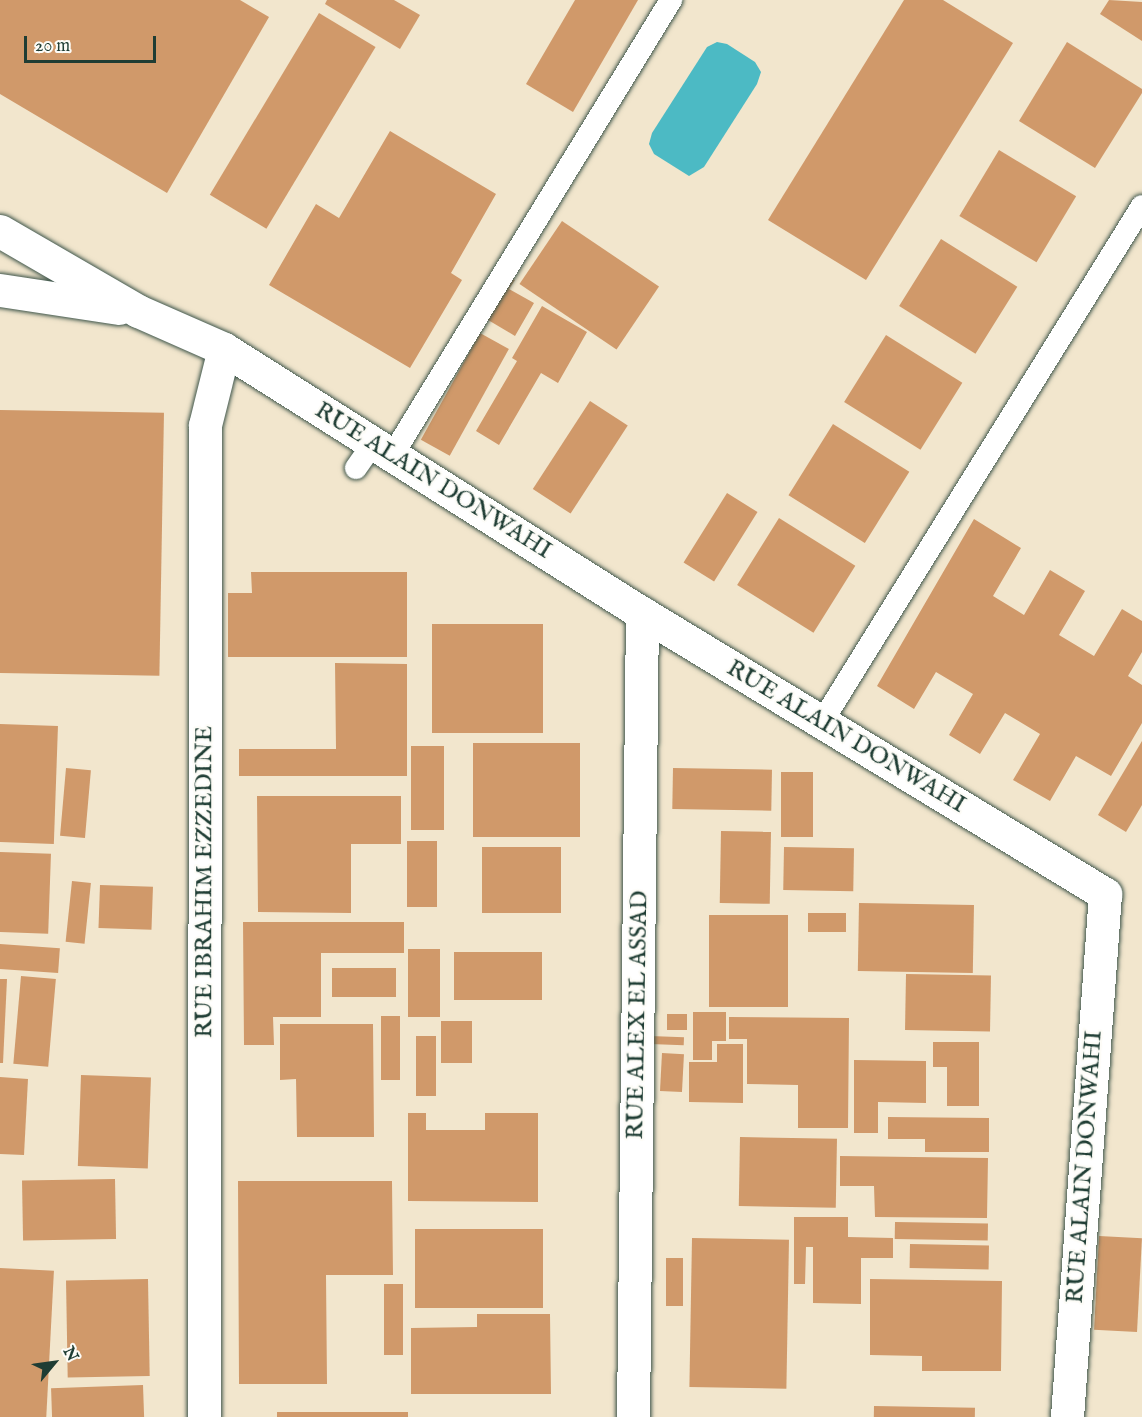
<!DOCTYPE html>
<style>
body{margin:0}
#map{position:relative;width:1142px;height:1417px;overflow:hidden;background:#f2e6cd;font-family:"IM FELL English",serif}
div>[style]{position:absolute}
.water>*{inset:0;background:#4cbac4}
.building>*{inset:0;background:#d0996a;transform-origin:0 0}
.roads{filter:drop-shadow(0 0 2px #3f564b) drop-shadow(0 0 2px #3f564b)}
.service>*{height:22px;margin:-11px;padding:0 11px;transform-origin:11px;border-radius:11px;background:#fff}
.minor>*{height:33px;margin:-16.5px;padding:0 16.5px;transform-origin:16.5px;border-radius:16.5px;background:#fff}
span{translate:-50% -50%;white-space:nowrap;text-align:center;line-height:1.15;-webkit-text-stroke:4.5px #fdfcf7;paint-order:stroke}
.street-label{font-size:24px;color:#1f3d34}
.north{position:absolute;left:24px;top:1333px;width:60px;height:60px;-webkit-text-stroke:4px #fdfcf7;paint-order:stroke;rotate:61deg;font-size:16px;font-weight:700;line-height:24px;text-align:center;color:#1f3d34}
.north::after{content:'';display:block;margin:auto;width:21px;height:27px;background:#1f3d34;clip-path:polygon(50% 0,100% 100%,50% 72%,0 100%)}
.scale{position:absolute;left:24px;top:36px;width:132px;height:27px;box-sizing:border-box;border:3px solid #1f3d34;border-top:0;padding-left:8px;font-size:18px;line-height:21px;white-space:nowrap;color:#1f3d34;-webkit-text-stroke:4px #fdfcf7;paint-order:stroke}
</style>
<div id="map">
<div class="water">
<i style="clip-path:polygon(717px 42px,727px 44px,755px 62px,761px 72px,757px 84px,704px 167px,689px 176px,654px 154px,649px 144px,652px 133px,707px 47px)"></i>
</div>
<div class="building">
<i style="clip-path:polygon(0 0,240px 0,269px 17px,167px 193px,0 94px)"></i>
<i style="clip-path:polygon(327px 0,394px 0,420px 15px,400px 49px,325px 4px)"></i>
<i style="clip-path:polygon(575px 0,638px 0,573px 112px,526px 84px)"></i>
<i style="clip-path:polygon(904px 0,943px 0,1013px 43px,866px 280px,768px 220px)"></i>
<i style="clip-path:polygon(1109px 0,1142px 2px,1142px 41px,1100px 14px)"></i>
<i style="left:319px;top:13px;width:66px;height:212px;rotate:31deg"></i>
<i style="clip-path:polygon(1067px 42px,1142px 89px,1142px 93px,1095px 168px,1019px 121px)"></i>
<i style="clip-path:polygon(390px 131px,496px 194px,451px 273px,462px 280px,410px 368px,269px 285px,316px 204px,339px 218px)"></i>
<i style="left:999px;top:150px;width:90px;height:77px;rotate:31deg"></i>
<i style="left:562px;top:221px;width:117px;height:76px;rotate:34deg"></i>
<i style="left:941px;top:239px;width:90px;height:79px;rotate:32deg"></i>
<i style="clip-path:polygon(507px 276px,515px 280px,509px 289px,534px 303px,515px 336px,483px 317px)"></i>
<i style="clip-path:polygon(542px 306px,587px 332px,558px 383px,541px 373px,499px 445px,476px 431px,517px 361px,512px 358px)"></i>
<i style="left:480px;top:333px;width:33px;height:122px;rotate:29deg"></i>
<i style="left:886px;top:335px;width:90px;height:79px;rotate:32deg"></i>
<i style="left:590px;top:401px;width:45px;height:105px;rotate:33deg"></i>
<i style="left:0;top:410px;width:164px;height:263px;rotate:1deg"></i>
<i style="left:833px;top:424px;width:90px;height:84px;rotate:32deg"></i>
<i style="left:727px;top:493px;width:36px;height:82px;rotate:32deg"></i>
<i style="left:779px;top:518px;width:90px;height:79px;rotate:32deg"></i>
<i style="clip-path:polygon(974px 519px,1021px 548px,993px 596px,1024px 615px,1050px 570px,1085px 591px,1059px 635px,1094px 656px,1122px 609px,1142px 621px,1142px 652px,1128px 676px,1142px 685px,1142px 723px,1111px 776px,1076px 756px,1050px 801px,1013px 780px,1040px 734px,1005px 713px,980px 754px,949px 735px,973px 694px,936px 672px,914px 709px,877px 686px)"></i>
<i style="clip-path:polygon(251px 572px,407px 572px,407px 657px,228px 657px,228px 593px,252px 593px)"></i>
<i style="left:543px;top:624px;width:109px;height:111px;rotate:90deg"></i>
<i style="clip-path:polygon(335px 663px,407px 664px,407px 776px,239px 776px,239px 749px,336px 749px)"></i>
<i style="left:0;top:724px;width:58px;height:118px;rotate:2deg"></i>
<i style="clip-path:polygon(1142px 741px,1142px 805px,1126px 832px,1098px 815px)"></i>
<i style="left:473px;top:743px;width:107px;height:94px"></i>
<i style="left:411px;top:746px;width:33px;height:84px"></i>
<i style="left:66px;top:768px;width:25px;height:68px;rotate:5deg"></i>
<i style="left:673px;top:768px;width:99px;height:41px;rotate:1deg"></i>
<i style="left:781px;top:772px;width:32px;height:65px"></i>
<i style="clip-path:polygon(257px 796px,401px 796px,401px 844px,351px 844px,351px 913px,258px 912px)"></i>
<i style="left:721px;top:831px;width:50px;height:72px;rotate:1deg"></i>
<i style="left:407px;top:841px;width:30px;height:66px"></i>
<i style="left:482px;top:847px;width:79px;height:66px"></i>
<i style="left:784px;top:847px;width:70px;height:43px;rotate:1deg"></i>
<i style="left:0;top:852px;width:51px;height:80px;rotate:2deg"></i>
<i style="left:72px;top:881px;width:19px;height:61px;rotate:6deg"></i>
<i style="left:100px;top:885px;width:53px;height:43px;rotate:2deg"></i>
<i style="left:859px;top:903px;width:115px;height:68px;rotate:1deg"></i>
<i style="left:808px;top:913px;width:38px;height:19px"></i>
<i style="left:709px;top:915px;width:79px;height:92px"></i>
<i style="clip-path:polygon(243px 922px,404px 922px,404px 953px,321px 953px,321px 1017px,273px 1017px,274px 1045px,244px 1045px)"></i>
<i style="left:0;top:944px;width:60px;height:25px;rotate:4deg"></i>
<i style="left:408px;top:949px;width:32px;height:68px"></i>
<i style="left:454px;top:952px;width:88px;height:48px"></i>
<i style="left:332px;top:968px;width:64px;height:29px"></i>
<i style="left:906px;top:974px;width:85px;height:56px;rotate:1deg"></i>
<i style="left:21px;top:976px;width:35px;height:88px;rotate:5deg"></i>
<i style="clip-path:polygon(0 979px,7px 979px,3px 1063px,0 1063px)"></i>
<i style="clip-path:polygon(693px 1012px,726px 1012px,726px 1041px,712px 1041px,712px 1060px,693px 1060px)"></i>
<i style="left:667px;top:1014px;width:20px;height:16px"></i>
<i style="left:381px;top:1016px;width:19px;height:64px"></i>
<i style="clip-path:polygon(729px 1017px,849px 1018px,848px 1128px,798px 1128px,798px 1085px,747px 1084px,747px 1039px,729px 1039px)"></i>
<i style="left:472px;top:1021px;width:42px;height:31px;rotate:90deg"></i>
<i style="clip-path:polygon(280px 1024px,373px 1024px,374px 1137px,297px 1137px,296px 1079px,280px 1080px)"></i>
<i style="left:416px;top:1036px;width:20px;height:60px"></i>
<i style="left:650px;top:1036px;width:34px;height:8px;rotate:2deg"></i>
<i style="clip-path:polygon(933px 1042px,979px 1042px,979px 1106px,947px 1106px,947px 1067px,933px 1067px)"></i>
<i style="clip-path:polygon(717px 1044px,743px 1044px,743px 1103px,689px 1102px,689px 1062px,717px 1062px)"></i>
<i style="left:662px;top:1053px;width:22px;height:38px;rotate:3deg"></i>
<i style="clip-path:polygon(854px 1060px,926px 1061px,926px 1103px,878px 1102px,878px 1133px,854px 1133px)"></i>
<i style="left:81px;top:1075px;width:70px;height:91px;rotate:2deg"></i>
<i style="clip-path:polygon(0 1077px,28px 1079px,24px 1155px,0 1154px)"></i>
<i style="clip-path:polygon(408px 1113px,426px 1113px,426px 1130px,485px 1130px,485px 1113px,538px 1113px,538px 1202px,408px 1201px)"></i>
<i style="clip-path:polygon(888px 1117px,989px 1118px,989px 1152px,925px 1152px,925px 1139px,888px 1139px)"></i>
<i style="left:740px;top:1137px;width:97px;height:69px;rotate:1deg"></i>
<i style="clip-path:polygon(840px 1156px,988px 1158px,987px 1218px,875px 1217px,874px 1186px,840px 1186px)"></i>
<i style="left:115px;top:1179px;width:60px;height:93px;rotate:89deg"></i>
<i style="clip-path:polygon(238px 1181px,392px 1181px,393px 1275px,326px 1275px,327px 1384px,239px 1384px)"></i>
<i style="clip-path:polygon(794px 1217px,848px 1217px,848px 1237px,893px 1238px,893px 1258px,861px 1258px,861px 1304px,813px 1303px,813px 1247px,806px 1247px,805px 1284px,794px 1284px)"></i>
<i style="left:895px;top:1222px;width:93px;height:17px;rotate:1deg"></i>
<i style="left:543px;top:1229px;width:79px;height:128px;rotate:90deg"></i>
<i style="left:1099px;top:1236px;width:43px;height:94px;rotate:3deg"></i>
<i style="left:692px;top:1238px;width:97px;height:149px;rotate:1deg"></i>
<i style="left:910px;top:1244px;width:79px;height:24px;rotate:1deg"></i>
<i style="left:666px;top:1258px;width:17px;height:48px"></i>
<i style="left:0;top:1268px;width:54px;height:149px;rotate:3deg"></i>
<i style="left:148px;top:1279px;width:97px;height:82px;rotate:89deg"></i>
<i style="clip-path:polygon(870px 1279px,1002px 1281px,1001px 1371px,922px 1371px,922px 1356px,870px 1355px)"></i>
<i style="left:384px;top:1284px;width:19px;height:71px"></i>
<i style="clip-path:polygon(477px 1314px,550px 1314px,551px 1394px,411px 1394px,411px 1328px,477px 1327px)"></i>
<i style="left:143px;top:1385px;width:32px;height:92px;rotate:88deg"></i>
<i style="left:874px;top:1406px;width:101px;height:11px;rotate:1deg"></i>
<i style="left:277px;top:1412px;width:131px;height:5px"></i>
</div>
<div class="roads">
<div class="service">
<i style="left:392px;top:456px;width:535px;rotate:-58.54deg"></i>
<i style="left:356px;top:468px;width:29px;rotate:-55deg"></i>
<i style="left:822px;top:722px;width:607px;rotate:-58.19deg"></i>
</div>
<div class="minor">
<i style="left:0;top:231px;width:160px;rotate:30.1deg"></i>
<i style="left:138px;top:311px;width:94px;rotate:23.8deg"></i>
<i style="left:224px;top:349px;width:494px;rotate:32.3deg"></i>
<i style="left:642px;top:613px;width:542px;rotate:31.25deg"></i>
<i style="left:1105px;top:894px;width:524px;rotate:94.16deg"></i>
<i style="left:0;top:290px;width:120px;rotate:8.6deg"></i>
<i style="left:204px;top:1417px;width:992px;rotate:-89.94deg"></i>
<i style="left:205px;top:425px;width:78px;rotate:-76deg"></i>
<i style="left:633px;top:1417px;width:804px;rotate:-89.36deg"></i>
</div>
</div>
<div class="street-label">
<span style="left:433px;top:481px;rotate:32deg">RUE ALAIN DONWAHI</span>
<span style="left:846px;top:737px;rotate:31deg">RUE ALAIN DONWAHI</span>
<span style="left:205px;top:882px;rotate:-90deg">RUE IBRAHIM EZZEDINE</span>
<span style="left:638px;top:1015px;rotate:-89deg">RUE ALEX EL ASSAD</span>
<span style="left:1085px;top:1167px;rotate:-86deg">RUE ALAIN DONWAHI</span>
</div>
<div class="north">N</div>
<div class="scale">20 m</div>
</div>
